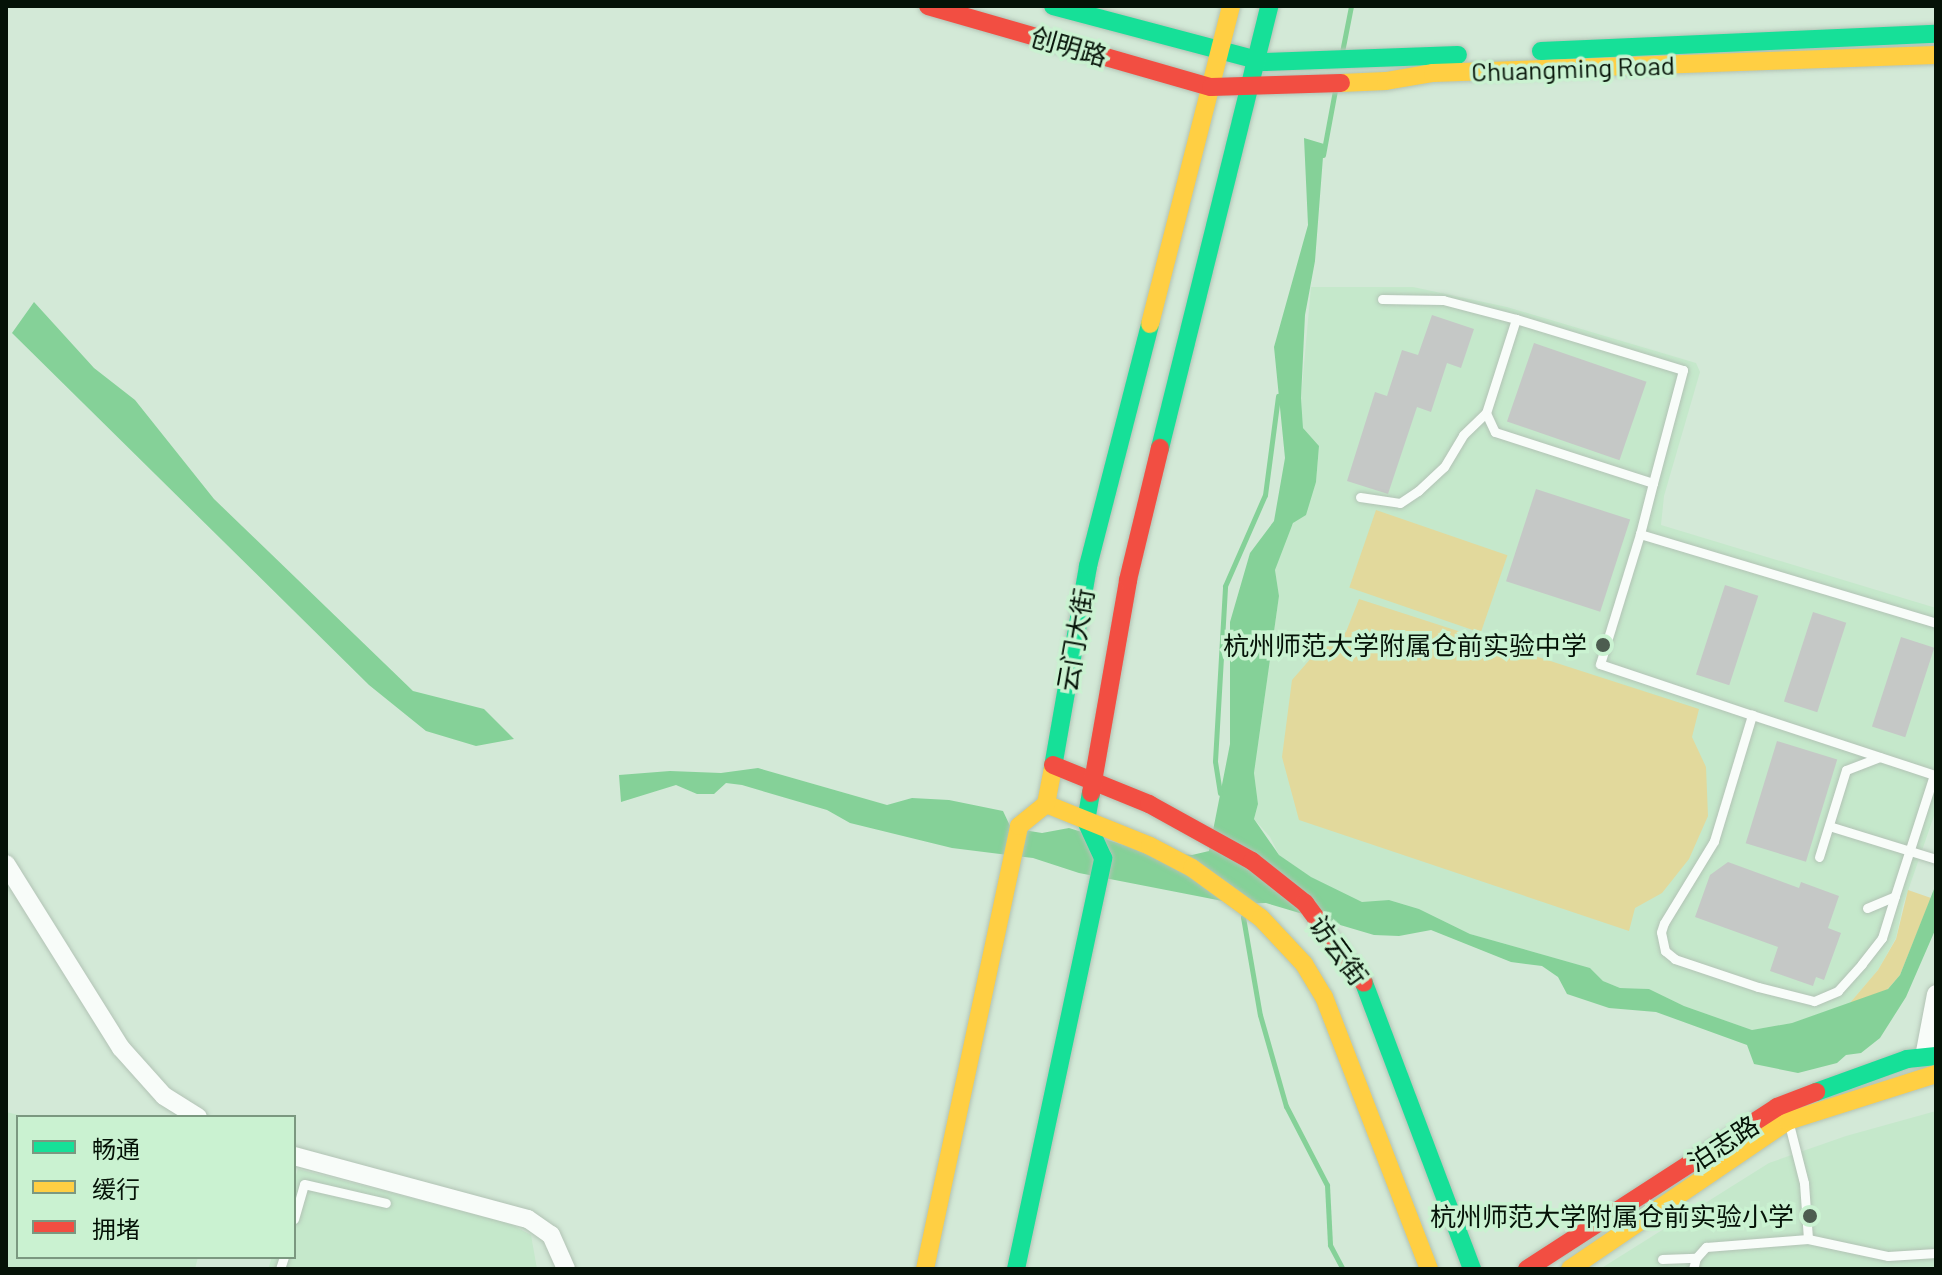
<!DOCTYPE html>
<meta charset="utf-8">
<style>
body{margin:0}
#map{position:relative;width:1942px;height:1275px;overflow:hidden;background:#d3e9d7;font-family:Barlow,"Noto Sans SC",sans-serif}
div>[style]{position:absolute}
.built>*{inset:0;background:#c5e8cb}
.green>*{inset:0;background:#e2d99c;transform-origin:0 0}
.water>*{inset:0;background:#85d198}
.stream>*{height:5px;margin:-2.5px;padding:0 2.5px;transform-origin:2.5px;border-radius:2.5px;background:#85d198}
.building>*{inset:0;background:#c5c8c6;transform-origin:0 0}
.roads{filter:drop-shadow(0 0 2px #b2c3b5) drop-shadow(0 0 2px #b2c3b5)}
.lane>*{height:9px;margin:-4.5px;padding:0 4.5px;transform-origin:4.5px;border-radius:4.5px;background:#f8fcf9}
.street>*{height:18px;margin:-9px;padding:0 9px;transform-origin:9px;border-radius:9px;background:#f8fcf9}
.fast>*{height:18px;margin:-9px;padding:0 9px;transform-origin:9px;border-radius:9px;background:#16e098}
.slow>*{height:18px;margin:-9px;padding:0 9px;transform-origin:9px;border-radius:9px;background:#ffcf43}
.jam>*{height:18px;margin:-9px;padding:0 9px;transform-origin:9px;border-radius:9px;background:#f24e42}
.dots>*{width:22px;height:22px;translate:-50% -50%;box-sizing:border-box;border:4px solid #caf2d1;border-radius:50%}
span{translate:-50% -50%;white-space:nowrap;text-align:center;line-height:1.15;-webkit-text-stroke:7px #caf2d1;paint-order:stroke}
.street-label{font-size:26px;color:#051207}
.poi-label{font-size:26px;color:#051207}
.right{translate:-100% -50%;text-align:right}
.frame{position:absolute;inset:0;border:8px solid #051207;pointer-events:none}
.legend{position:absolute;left:16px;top:1115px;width:280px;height:144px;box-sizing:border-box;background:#caf2d1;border:2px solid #7b9880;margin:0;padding:10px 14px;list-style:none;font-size:24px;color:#051207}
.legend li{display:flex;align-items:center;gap:16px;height:40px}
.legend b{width:40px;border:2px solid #7b9880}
</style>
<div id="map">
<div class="built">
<i style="clip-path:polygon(1311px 287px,1413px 287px,1507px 307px,1696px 363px,1700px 372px,1664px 496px,1661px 525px,1936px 608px,1936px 810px,1903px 905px,1896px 938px,1878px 970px,1849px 1004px,1792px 1023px,1752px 1030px,1684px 1006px,1649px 989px,1620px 988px,1603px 981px,1590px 968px,1470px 934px,1419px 909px,1389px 900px,1362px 903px,1310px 877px,1279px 855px,1270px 837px,1254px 819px,1258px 804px,1254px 773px,1279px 596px,1275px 570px,1281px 546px,1316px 482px,1319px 446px,1303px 428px,1301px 398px)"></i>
<i style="clip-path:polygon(1936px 1111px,1936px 1269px,1600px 1269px,1769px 1163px,1846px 1136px)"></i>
<i style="clip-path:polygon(6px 1112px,27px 1117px,18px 1117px,18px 1257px,198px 1257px,195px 1269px,6px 1269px)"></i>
<i style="clip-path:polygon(298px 1169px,508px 1223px,531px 1235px,537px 1269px,268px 1269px,272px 1257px,294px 1257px,294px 1181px)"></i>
</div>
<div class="green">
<i style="left:1376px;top:510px;width:139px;height:82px;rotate:19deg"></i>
<i style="clip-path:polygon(1359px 599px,1699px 709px,1692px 737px,1706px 767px,1708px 816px,1689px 859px,1662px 893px,1635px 908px,1629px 931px,1299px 820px,1282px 757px,1292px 680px,1319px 649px,1346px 632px)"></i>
<i style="clip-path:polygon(1908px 890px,1931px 898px,1900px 975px,1887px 990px,1849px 1004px,1878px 970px,1896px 939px)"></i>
</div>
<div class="water">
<i style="clip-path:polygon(1304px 138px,1324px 144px,1315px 261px,1305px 315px,1301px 398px,1303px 428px,1319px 446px,1316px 482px,1306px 515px,1293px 523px,1275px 570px,1279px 596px,1254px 773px,1258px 804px,1254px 819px,1279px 855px,1311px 877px,1362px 902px,1389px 900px,1419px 909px,1470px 934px,1590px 968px,1603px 981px,1620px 988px,1649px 989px,1684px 1006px,1752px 1030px,1792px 1023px,1888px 989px,1900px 975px,1936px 884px,1936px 928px,1906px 997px,1880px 1038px,1861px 1053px,1846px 1055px,1837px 1063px,1798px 1073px,1754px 1064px,1747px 1045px,1656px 1012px,1609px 1008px,1567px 994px,1558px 977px,1542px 966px,1511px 962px,1431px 930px,1399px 936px,1374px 935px,1266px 903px,1238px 904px,1079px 873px,1033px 858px,952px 848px,850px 823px,827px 810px,742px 785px,726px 783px,714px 794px,697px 794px,676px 785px,621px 802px,619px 775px,670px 771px,721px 773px,758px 768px,887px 805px,912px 798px,949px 800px,1003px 811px,1011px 828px,1042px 833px,1069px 828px,1137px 849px,1192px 855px,1209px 851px,1230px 744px,1230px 622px,1250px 553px,1274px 521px,1285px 458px,1274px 347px,1308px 225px)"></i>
<i style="clip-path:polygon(34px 302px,94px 368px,135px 400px,214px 499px,413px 691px,484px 709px,514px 739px,476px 746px,426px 731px,369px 685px,12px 333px)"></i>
</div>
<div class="stream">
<i style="left:1342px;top:52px;width:47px;rotate:-78.9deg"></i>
<i style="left:1323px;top:155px;width:66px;rotate:-79.5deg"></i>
<i style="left:1220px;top:793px;width:32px;rotate:-99deg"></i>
<i style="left:1215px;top:761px;width:175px;rotate:-86.7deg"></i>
<i style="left:1225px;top:586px;width:99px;rotate:-66.3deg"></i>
<i style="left:1265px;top:495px;width:100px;rotate:-82.5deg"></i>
<i style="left:1243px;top:917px;width:99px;rotate:80.2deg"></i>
<i style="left:1260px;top:1015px;width:95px;rotate:74.1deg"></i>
<i style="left:1286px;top:1106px;width:89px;rotate:62.6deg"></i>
<i style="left:1327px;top:1185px;width:60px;rotate:87.1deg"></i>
<i style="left:1330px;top:1245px;width:27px;rotate:62deg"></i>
</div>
<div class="building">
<i style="clip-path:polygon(1432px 315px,1474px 329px,1461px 368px,1447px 363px,1431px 412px,1417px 407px,1388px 494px,1347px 481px,1375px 392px,1387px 396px,1402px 350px,1418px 355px)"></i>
<i style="left:1534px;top:343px;width:119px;height:83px;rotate:19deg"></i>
<i style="left:1536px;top:489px;width:99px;height:97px;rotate:18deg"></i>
<i style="left:1725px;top:585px;width:35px;height:94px;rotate:18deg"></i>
<i style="left:1813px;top:612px;width:35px;height:94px;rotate:18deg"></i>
<i style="left:1901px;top:637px;width:35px;height:94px;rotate:18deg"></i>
<i style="left:1777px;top:741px;width:63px;height:107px;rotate:17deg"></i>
<i style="clip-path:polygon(1728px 862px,1799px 888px,1801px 882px,1839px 896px,1828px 928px,1841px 933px,1824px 980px,1816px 977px,1813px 986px,1770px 971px,1778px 947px,1695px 917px,1710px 875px)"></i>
</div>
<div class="roads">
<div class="lane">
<i style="left:1382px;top:299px;width:61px;rotate:0.9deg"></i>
<i style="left:1443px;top:300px;width:75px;rotate:14.6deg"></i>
<i style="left:1360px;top:497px;width:40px;rotate:8.5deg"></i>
<i style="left:1400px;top:503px;width:22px;rotate:-34deg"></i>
<i style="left:1418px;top:491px;width:35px;rotate:-43deg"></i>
<i style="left:1444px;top:467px;width:37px;rotate:-59deg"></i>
<i style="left:1463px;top:435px;width:32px;rotate:-44deg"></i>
<i style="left:1640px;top:534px;width:53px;rotate:-75.7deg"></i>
<i style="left:1653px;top:483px;width:117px;rotate:-75.1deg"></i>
<i style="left:1683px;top:370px;width:175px;rotate:-163deg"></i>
<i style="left:1516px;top:319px;width:99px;rotate:107.7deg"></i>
<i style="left:1486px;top:413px;width:21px;rotate:65deg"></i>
<i style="left:1495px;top:432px;width:166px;rotate:17.9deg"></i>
<i style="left:1752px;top:715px;width:160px;rotate:-161.5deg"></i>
<i style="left:1600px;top:664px;width:136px;rotate:-72.9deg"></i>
<i style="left:1640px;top:534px;width:309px;rotate:16.7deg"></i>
<i style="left:1829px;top:826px;width:112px;rotate:17.1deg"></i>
<i style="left:1819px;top:857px;width:91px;rotate:-72.8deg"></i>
<i style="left:1846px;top:770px;width:36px;rotate:-21deg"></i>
<i style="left:1867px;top:908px;width:30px;rotate:-23deg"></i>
<i style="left:1895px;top:896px;width:44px;rotate:107.2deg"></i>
<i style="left:1882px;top:938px;width:33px;rotate:128deg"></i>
<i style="left:1862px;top:964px;width:36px;rotate:132deg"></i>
<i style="left:1838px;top:991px;width:26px;rotate:157deg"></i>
<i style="left:1814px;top:1001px;width:58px;rotate:-166deg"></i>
<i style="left:1758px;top:987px;width:88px;rotate:-161.4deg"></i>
<i style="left:1675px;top:959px;width:13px;rotate:-141deg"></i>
<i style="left:1665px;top:951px;width:19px;rotate:-102deg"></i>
<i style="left:1661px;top:932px;width:9px;rotate:-72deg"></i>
<i style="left:1664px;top:923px;width:96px;rotate:-58.6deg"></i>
<i style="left:1714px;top:841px;width:132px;rotate:-73.2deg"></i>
<i style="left:1752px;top:715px;width:192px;rotate:18.2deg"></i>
<i style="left:1934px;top:775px;width:127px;rotate:107.9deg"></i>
<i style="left:1789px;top:1124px;width:61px;rotate:75.7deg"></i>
<i style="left:1804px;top:1183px;width:56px;rotate:85.9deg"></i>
<i style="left:294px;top:1219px;width:36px;rotate:-74deg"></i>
<i style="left:304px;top:1184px;width:84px;rotate:13deg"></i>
<i style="left:1662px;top:1259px;width:34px;rotate:-2deg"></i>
<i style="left:280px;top:1269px;width:13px;rotate:-72deg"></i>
<i style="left:1693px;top:1269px;width:11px;rotate:-75deg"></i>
<i style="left:1696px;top:1258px;width:15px;rotate:-48deg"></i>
<i style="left:1706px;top:1247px;width:102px;rotate:-4.5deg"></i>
<i style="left:1808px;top:1239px;width:82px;rotate:12deg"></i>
<i style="left:1888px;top:1256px;width:48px;rotate:-3.6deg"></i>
</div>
<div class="street">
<i style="left:6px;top:864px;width:217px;rotate:58deg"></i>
<i style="left:121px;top:1048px;width:64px;rotate:48.1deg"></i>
<i style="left:164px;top:1096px;width:40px;rotate:32deg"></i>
<i style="left:1924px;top:1057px;width:64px;rotate:-79.2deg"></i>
<i style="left:294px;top:1156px;width:242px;rotate:15.1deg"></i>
<i style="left:528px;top:1219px;width:28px;rotate:35deg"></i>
<i style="left:551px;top:1235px;width:37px;rotate:66deg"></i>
</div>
<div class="fast">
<i style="left:1053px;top:6px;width:219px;rotate:14.8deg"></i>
<i style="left:1265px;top:62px;width:193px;rotate:-2.1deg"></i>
<i style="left:1541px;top:51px;width:395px;rotate:-2.5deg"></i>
<i style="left:1160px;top:448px;width:455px;rotate:-76.1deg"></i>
<i style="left:1053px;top:767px;width:204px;rotate:-80.1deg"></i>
<i style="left:1088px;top:566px;width:250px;rotate:-75.6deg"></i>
<i style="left:1364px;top:983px;width:306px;rotate:69.3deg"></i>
<i style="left:1816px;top:1092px;width:97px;rotate:-19.9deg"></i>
<i style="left:1907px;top:1059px;width:29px;rotate:-6deg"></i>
<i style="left:1016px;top:1269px;width:420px;rotate:-78deg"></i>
<i style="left:1103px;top:858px;width:41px;rotate:-114.7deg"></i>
<i style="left:1086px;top:821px;width:28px;rotate:-80deg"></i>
</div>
<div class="slow">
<i style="left:1341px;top:83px;width:45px;rotate:-2.5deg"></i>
<i style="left:1386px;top:81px;width:48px;rotate:-9.7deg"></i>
<i style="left:1433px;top:73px;width:503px;rotate:-2.05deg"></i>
<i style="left:1150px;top:324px;width:328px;rotate:-75.7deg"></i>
<i style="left:1046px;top:804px;width:112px;rotate:22deg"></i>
<i style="left:1150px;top:846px;width:47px;rotate:27.6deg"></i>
<i style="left:1192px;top:868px;width:85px;rotate:35.9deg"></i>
<i style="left:1261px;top:918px;width:63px;rotate:46.9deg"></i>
<i style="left:1304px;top:964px;width:39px;rotate:59deg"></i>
<i style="left:1324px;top:997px;width:292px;rotate:68.9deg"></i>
<i style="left:925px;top:1269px;width:453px;rotate:-78deg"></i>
<i style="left:1019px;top:826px;width:35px;rotate:-39deg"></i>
<i style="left:1046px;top:804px;width:38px;rotate:-79deg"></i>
<i style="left:1570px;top:1269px;width:263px;rotate:-34.2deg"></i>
<i style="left:1788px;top:1121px;width:155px;rotate:-17.6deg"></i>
</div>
<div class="jam">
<i style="left:928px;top:6px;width:294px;rotate:16deg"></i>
<i style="left:1211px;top:87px;width:130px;rotate:-1.8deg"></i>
<i style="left:1053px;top:765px;width:104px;rotate:22.1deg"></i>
<i style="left:1149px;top:804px;width:118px;rotate:29deg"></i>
<i style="left:1252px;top:861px;width:68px;rotate:38.4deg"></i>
<i style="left:1305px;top:903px;width:99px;rotate:53.6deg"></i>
<i style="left:1091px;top:793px;width:216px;rotate:-80.1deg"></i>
<i style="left:1128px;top:580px;width:136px;rotate:-76.4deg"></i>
<i style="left:1527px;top:1269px;width:298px;rotate:-32.9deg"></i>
<i style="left:1777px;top:1107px;width:42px;rotate:-21deg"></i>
</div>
</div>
<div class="dots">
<i style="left:1603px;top:645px;background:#4d5d50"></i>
<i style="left:1810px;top:1216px;background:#4d5d50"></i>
</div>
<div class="street-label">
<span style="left:1069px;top:46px;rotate:16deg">创明路</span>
<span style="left:1573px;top:68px;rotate:-2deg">Chuangming Road</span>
<span style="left:1075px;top:640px;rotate:-80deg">云门大街</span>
<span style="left:1339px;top:950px;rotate:54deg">访云街</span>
<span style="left:1723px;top:1143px;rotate:-33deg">泊志路</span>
</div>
<div class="poi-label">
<span class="right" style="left:1587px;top:645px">杭州师范大学附属仓前实验中学</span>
<span class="right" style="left:1794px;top:1216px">杭州师范大学附属仓前实验小学</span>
</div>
<div class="frame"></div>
<ul class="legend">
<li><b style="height:10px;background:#16e098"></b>畅通</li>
<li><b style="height:10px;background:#ffcf43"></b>缓行</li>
<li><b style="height:10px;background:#f24e42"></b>拥堵</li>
</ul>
</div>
